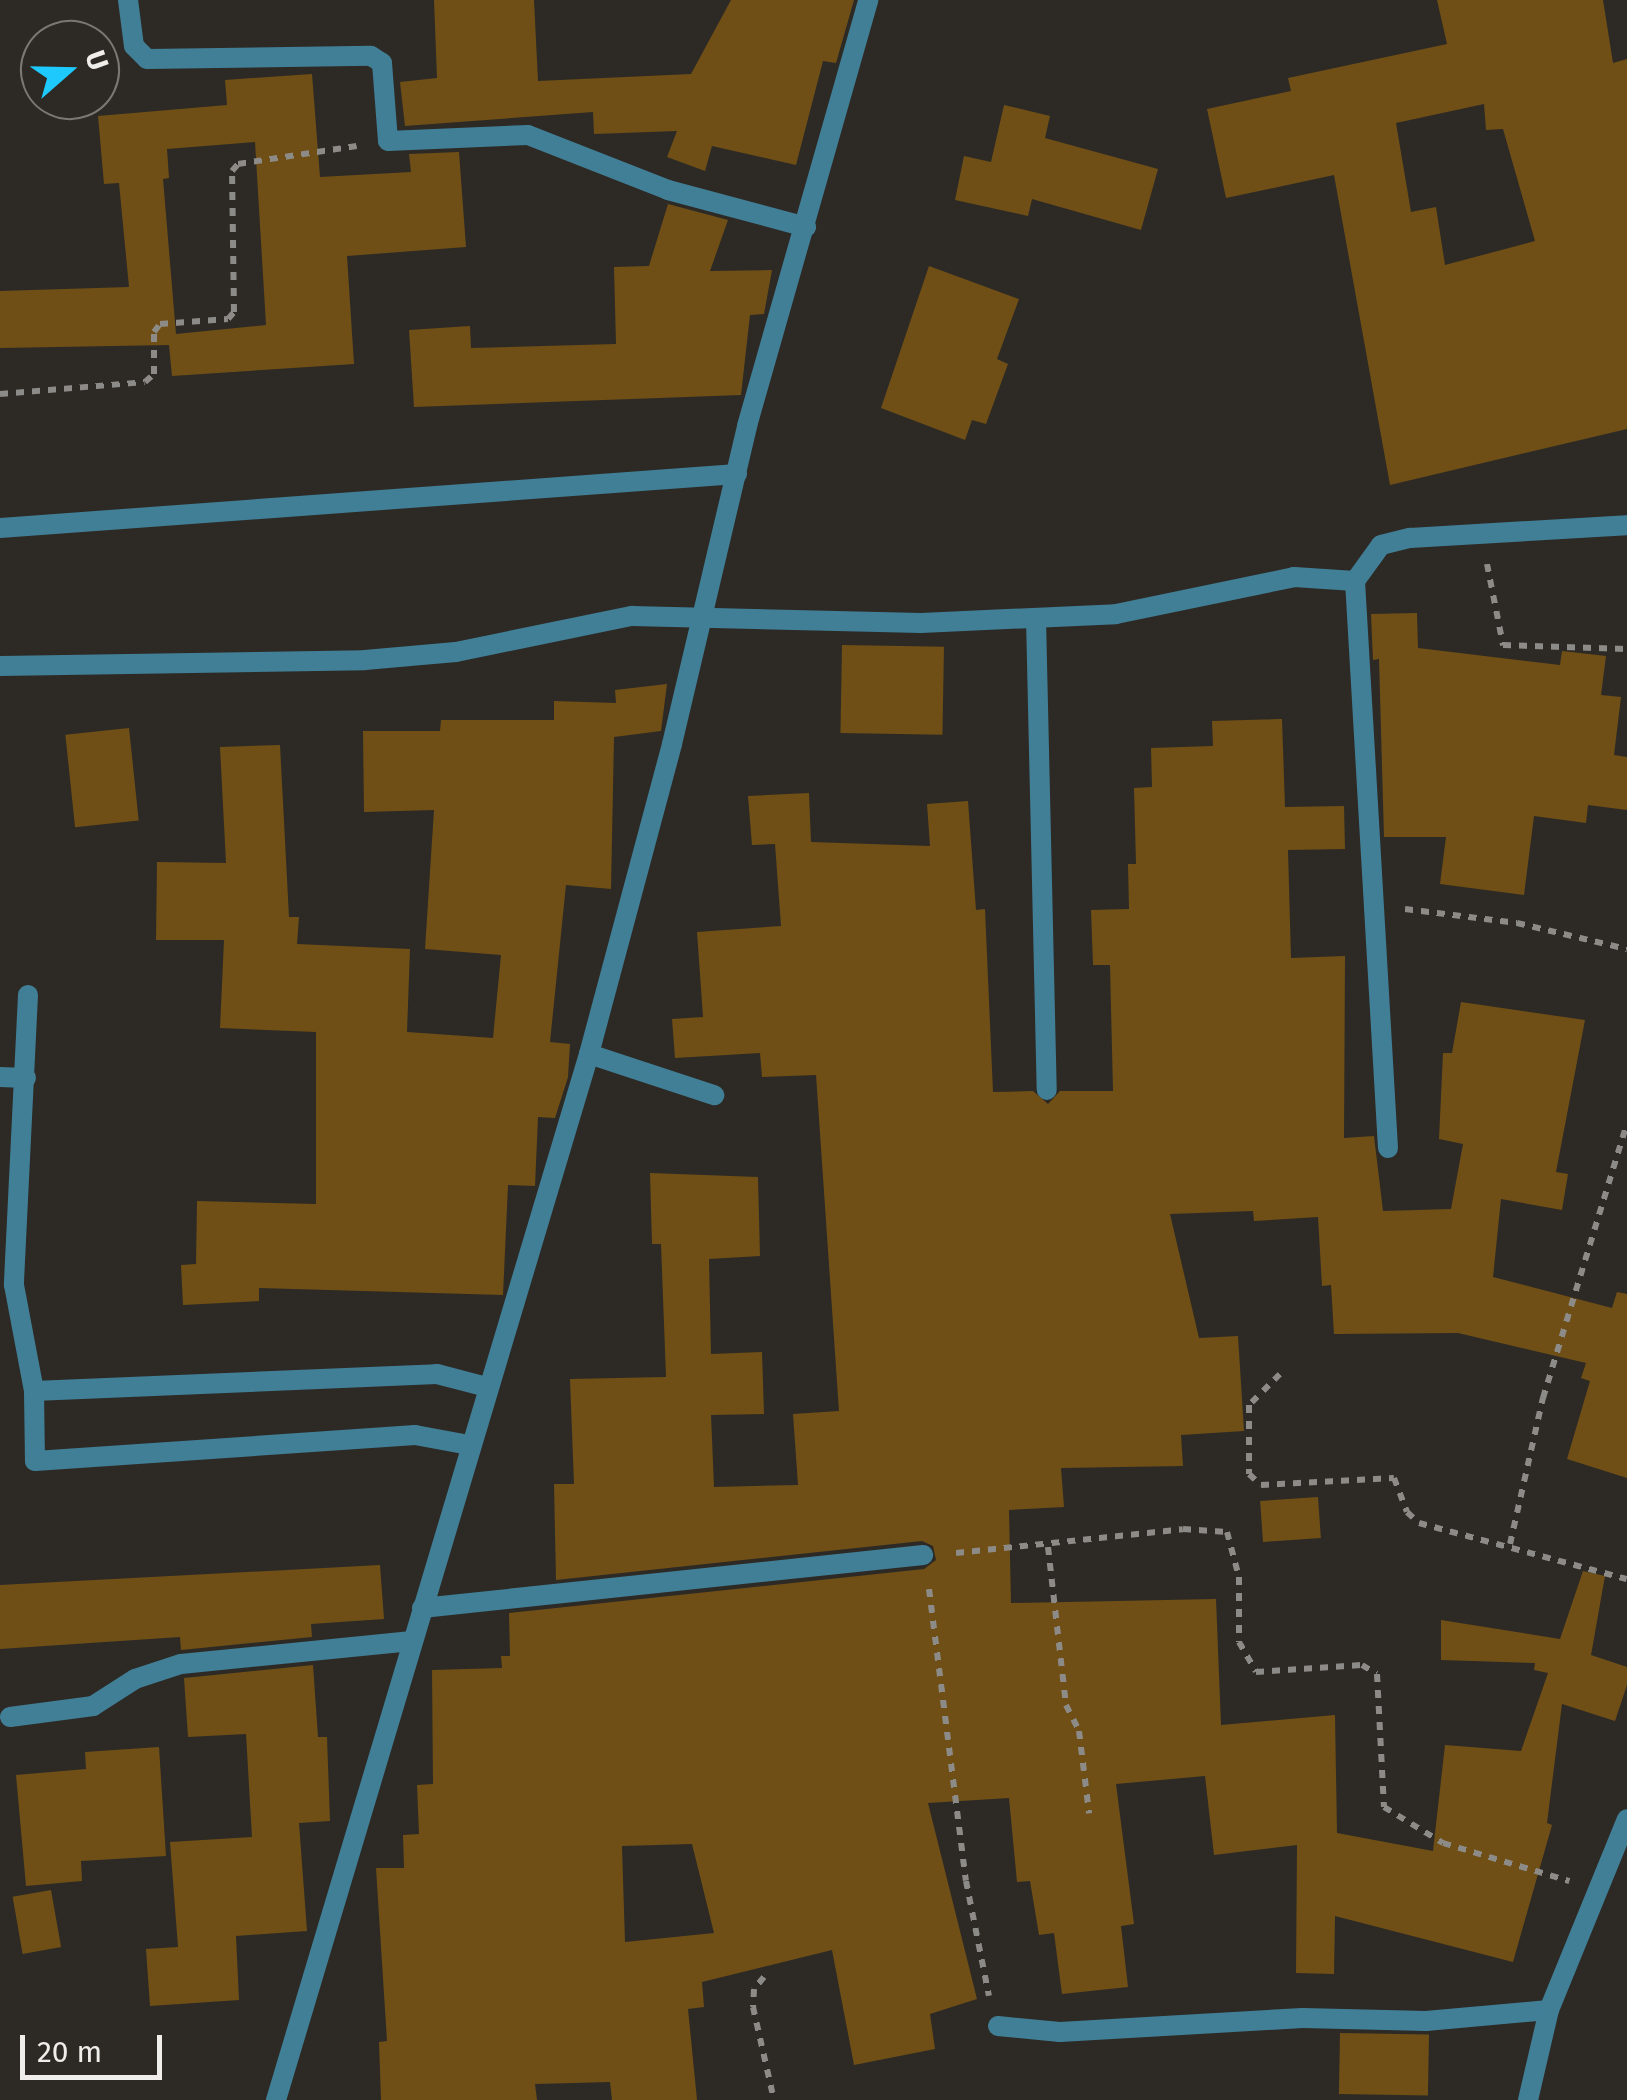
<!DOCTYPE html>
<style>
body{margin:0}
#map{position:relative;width:1627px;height:2100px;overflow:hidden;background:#2d2a25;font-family:"Fira Sans",sans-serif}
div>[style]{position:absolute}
.building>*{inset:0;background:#6f4f16;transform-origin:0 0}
.path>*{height:6px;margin-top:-3px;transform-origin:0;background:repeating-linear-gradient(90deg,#8d8b87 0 8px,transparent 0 16px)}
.service>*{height:20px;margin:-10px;padding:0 10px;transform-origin:10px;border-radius:10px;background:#417f97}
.minor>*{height:20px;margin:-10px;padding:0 10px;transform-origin:10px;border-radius:10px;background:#417f97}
span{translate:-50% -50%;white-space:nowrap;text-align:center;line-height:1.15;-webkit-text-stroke:9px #2d2a25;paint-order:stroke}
.north{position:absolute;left:20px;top:20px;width:100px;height:100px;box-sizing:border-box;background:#2d2a25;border:2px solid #7b7874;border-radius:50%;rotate:70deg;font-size:28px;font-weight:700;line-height:40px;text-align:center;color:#f0eeeb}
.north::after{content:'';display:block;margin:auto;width:35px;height:45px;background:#1ec9fd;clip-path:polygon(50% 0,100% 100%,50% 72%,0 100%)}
.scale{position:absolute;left:20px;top:2035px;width:142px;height:45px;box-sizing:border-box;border:5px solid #f0eeeb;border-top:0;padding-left:12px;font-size:30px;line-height:35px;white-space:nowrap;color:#f0eeeb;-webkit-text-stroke:8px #2d2a25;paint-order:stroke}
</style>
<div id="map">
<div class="building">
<i style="clip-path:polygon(434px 0,534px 0,538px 81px,691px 74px,731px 0,854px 0,836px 63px,823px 61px,796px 165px,712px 146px,705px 171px,667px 157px,677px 131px,594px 134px,593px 112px,405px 126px,400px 82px,437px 78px)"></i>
<i style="clip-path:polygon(evenodd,1437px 0,1603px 0,1613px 63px,1627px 59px,1627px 429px,1390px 485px,1334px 175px,1226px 198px,1207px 109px,1291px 91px,1288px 78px,1447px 44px,1437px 0,1484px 104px,1486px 130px,1503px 129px,1535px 241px,1445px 265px,1436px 207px,1411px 212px,1396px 123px,1484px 104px)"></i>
<i style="clip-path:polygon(evenodd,312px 74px,320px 177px,411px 172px,409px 154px,459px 152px,466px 247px,347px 256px,354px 364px,172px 376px,169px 345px,0 348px,0 291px,129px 287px,119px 183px,104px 184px,98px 116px,227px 105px,225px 80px,312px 74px,255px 142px,266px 325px,176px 334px,163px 179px,169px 178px,167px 149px,255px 142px)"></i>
<i style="clip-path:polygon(1004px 105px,1050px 116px,1045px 138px,1158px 169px,1141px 230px,1032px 199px,1028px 216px,955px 200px,964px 156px,991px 162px)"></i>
<i style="clip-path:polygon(668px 204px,728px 220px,710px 271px,772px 270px,764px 314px,750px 315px,741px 395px,414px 407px,409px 330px,470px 326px,471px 348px,616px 344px,614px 267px,649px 266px)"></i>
<i style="clip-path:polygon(929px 266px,1019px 299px,997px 359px,1008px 364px,986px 424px,972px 420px,965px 440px,881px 408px)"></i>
<i style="clip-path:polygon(1417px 613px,1418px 648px,1560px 665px,1562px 651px,1606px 656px,1601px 695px,1621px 697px,1614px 755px,1627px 757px,1627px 810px,1588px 805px,1586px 823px,1534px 816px,1524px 895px,1440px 884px,1446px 837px,1384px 837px,1379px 659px,1373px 660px,1371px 614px)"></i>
<i style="left:842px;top:645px;width:102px;height:88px;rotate:1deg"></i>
<i style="clip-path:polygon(667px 684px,661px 731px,614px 737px,611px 889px,566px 885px,550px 1042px,570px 1044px,568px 1077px,555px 1118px,538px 1117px,535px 1186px,508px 1185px,503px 1295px,259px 1288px,259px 1301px,183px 1305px,181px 1265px,196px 1264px,197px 1201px,316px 1204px,316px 1032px,220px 1028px,224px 940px,156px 940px,157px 862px,226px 863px,220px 747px,280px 745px,289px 917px,299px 917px,297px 944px,410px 949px,407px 1032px,493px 1038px,501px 955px,425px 949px,434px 810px,364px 812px,363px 731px,440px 731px,441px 720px,554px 720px,554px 701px,616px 703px,615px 690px)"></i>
<i style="clip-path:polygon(evenodd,1282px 719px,1285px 807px,1344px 806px,1345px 849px,1288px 850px,1291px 958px,1345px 956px,1344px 1138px,1374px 1136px,1383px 1211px,1451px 1209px,1463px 1144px,1439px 1139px,1443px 1053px,1452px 1053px,1461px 1002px,1585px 1020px,1556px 1172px,1568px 1174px,1562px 1210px,1501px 1199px,1493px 1277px,1612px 1308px,1617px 1292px,1627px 1294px,1627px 1478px,1567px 1459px,1590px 1381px,1581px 1378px,1586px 1363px,1458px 1333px,1334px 1334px,1331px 1285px,1322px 1286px,1318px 1217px,1254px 1221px,1253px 1211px,1170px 1214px,1199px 1338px,1238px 1336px,1244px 1431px,1181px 1435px,1183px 1466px,1061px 1468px,1064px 1507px,1009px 1510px,1011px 1603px,1216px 1599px,1221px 1725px,1335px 1715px,1337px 1833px,1433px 1851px,1445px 1745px,1521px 1751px,1548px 1673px,1534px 1670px,1535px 1663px,1441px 1660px,1441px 1620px,1560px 1639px,1583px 1571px,1605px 1576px,1591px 1655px,1627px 1667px,1627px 1685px,1615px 1721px,1562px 1704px,1547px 1823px,1552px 1825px,1513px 1962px,1335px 1916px,1334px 1974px,1296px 1973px,1297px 1845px,1214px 1855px,1205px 1776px,1116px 1784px,1134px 1924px,1121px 1926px,1128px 1987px,1062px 1994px,1054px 1933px,1039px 1935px,1030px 1881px,1017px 1882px,1009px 1798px,928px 1803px,977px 1999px,930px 2014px,935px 2049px,854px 2065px,832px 1950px,702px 1982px,704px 2007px,688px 2009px,697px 2100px,612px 2100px,610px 2082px,535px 2084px,537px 2100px,381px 2100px,379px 2042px,387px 2041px,376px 1868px,404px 1868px,403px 1835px,419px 1834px,417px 1785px,433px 1784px,432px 1670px,502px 1668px,501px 1656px,510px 1656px,509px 1613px,924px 1569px,936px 1560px,933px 1546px,922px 1541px,556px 1580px,554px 1484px,574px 1484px,570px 1379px,666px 1377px,661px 1244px,652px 1244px,650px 1173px,758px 1177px,760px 1256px,709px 1259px,711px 1354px,762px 1352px,764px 1414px,711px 1415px,714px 1487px,798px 1485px,793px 1414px,839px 1411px,816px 1075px,762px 1077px,760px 1053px,675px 1058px,672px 1019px,703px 1017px,697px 932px,781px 926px,775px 844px,752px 845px,748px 796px,809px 793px,811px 842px,930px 846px,927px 804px,968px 801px,976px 910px,985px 909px,993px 1092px,1033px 1091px,1048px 1104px,1060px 1091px,1113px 1091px,1110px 965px,1093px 965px,1091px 910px,1129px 909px,1128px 864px,1136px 864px,1134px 788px,1152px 787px,1151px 748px,1213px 746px,1212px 721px,1282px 719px,692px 1844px,714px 1933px,625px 1942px,622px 1846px,692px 1844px)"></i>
<i style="left:129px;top:728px;width:93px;height:64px;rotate:84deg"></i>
<i style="left:1318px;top:1497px;width:41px;height:58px;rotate:86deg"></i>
<i style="clip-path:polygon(380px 1565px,384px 1619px,311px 1624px,312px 1637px,181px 1650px,180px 1637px,0 1649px,0 1585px)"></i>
<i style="clip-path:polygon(313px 1665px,318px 1737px,327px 1737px,330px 1821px,299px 1823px,307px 1931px,236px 1936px,239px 2000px,150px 2006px,146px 1949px,178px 1947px,170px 1842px,252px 1837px,246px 1734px,188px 1737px,184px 1678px)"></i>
<i style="clip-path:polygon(159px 1747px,166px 1856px,81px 1861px,82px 1881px,26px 1886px,16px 1775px,86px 1769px,85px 1752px)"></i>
<i style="left:51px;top:1890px;width:58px;height:39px;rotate:80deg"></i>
<i style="left:1340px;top:2033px;width:89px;height:61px;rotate:1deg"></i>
</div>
<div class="path">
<i style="left:0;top:394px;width:145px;rotate:-4.7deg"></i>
<i style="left:145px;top:382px;width:12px;rotate:-42deg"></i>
<i style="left:154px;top:374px;width:42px;rotate:-90deg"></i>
<i style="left:154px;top:332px;width:10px;rotate:-53deg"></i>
<i style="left:160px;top:324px;width:68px;rotate:-4.2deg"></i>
<i style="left:228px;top:319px;width:9px;rotate:-49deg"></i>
<i style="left:234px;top:312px;width:141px;rotate:-90.8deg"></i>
<i style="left:232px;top:171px;width:9px;rotate:-49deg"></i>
<i style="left:238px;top:164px;width:120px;rotate:-8.6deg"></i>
<i style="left:1487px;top:564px;width:83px;rotate:78.8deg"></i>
<i style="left:1503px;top:645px;width:124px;rotate:1.8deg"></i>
<i style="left:1405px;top:909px;width:113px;rotate:7.1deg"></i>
<i style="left:1517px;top:923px;width:113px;rotate:13.3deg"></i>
<i style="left:1280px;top:1374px;width:44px;rotate:135deg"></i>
<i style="left:1249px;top:1405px;width:69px;rotate:90deg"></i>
<i style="left:1249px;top:1474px;width:16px;rotate:43deg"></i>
<i style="left:1261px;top:1485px;width:133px;rotate:-3deg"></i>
<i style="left:1394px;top:1478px;width:36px;rotate:69deg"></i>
<i style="left:1407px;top:1512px;width:16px;rotate:43deg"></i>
<i style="left:1419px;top:1523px;width:215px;rotate:15.1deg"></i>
<i style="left:1510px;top:1544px;width:150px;rotate:-77.3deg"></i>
<i style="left:1543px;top:1398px;width:288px;rotate:-73deg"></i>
<i style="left:1048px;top:1547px;width:159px;rotate:83.5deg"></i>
<i style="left:1066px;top:1705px;width:29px;rotate:63deg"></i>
<i style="left:1079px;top:1731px;width:83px;rotate:83deg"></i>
<i style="left:956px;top:1553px;width:228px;rotate:-6deg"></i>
<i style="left:1183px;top:1529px;width:44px;rotate:3.9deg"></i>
<i style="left:1227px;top:1532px;width:47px;rotate:75.1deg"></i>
<i style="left:1239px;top:1577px;width:65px;rotate:90deg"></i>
<i style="left:1239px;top:1642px;width:34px;rotate:60deg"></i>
<i style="left:1256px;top:1672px;width:106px;rotate:-3.8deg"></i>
<i style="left:1362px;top:1665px;width:17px;rotate:31deg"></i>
<i style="left:1377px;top:1674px;width:133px;rotate:87deg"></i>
<i style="left:1384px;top:1807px;width:69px;rotate:31.4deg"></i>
<i style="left:1443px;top:1843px;width:132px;rotate:16.8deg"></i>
<i style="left:929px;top:1589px;width:294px;rotate:82.8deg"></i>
<i style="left:966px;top:1881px;width:117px;rotate:78.7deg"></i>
<i style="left:764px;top:1977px;width:16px;rotate:130deg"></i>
<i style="left:754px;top:1989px;width:18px;rotate:93deg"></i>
<i style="left:753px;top:2007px;width:95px;rotate:77.3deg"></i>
</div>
<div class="service">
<i style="left:589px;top:1054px;width:132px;rotate:18.2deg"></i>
</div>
<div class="minor">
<i style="left:128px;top:0;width:46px;rotate:82.6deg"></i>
<i style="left:134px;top:46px;width:18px;rotate:45deg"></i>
<i style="left:147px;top:59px;width:224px;rotate:-0.8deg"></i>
<i style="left:371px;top:56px;width:13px;rotate:32deg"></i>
<i style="left:382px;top:63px;width:78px;rotate:85.6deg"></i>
<i style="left:388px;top:141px;width:140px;rotate:-2.5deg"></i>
<i style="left:528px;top:135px;width:150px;rotate:21.4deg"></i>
<i style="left:668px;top:190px;width:143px;rotate:15deg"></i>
<i style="left:0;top:528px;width:739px;rotate:-4.19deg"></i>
<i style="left:1036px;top:618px;width:472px;rotate:88.7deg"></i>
<i style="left:0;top:666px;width:365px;rotate:-0.9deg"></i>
<i style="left:365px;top:660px;width:91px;rotate:-5deg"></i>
<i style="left:456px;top:652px;width:180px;rotate:-11.6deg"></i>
<i style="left:632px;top:616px;width:289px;rotate:1.4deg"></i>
<i style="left:921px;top:623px;width:195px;rotate:-2.6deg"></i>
<i style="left:1116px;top:614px;width:182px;rotate:-11.7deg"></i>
<i style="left:1294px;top:577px;width:61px;rotate:3.8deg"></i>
<i style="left:28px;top:995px;width:290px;rotate:92.8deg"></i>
<i style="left:14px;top:1285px;width:108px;rotate:79.3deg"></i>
<i style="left:34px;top:1391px;width:70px;rotate:89.2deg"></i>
<i style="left:35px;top:1461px;width:381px;rotate:-3.9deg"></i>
<i style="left:415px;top:1435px;width:55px;rotate:10.5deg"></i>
<i style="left:0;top:1077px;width:26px;rotate:2deg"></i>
<i style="left:1388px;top:1148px;width:568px;rotate:-93.33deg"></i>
<i style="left:1355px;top:581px;width:44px;rotate:-54.2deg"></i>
<i style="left:1381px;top:545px;width:30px;rotate:-14deg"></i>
<i style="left:1410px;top:538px;width:217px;rotate:-3.4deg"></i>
<i style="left:34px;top:1391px;width:403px;rotate:-2.4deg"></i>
<i style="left:437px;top:1374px;width:52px;rotate:14.6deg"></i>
<i style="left:422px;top:1608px;width:504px;rotate:-6.04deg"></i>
<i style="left:10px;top:1717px;width:84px;rotate:-7.5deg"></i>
<i style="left:93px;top:1706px;width:50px;rotate:-32.7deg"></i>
<i style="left:135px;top:1679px;width:48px;rotate:-18.1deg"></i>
<i style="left:181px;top:1664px;width:232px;rotate:-5.7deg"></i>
<i style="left:998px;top:2026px;width:62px;rotate:5.5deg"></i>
<i style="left:1060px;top:2032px;width:243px;rotate:-3.3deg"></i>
<i style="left:1303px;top:2018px;width:123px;rotate:1.4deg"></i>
<i style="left:1426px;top:2021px;width:123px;rotate:-5.1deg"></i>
<i style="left:276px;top:2100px;width:1092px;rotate:-73.34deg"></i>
<i style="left:589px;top:1054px;width:321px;rotate:-75deg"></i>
<i style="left:672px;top:744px;width:327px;rotate:-76.7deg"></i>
<i style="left:747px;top:426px;width:443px;rotate:-74.1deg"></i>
<i style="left:1528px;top:2100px;width:92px;rotate:-76.9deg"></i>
<i style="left:1549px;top:2010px;width:206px;rotate:-67.8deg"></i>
</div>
<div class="north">U</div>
<div class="scale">20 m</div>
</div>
